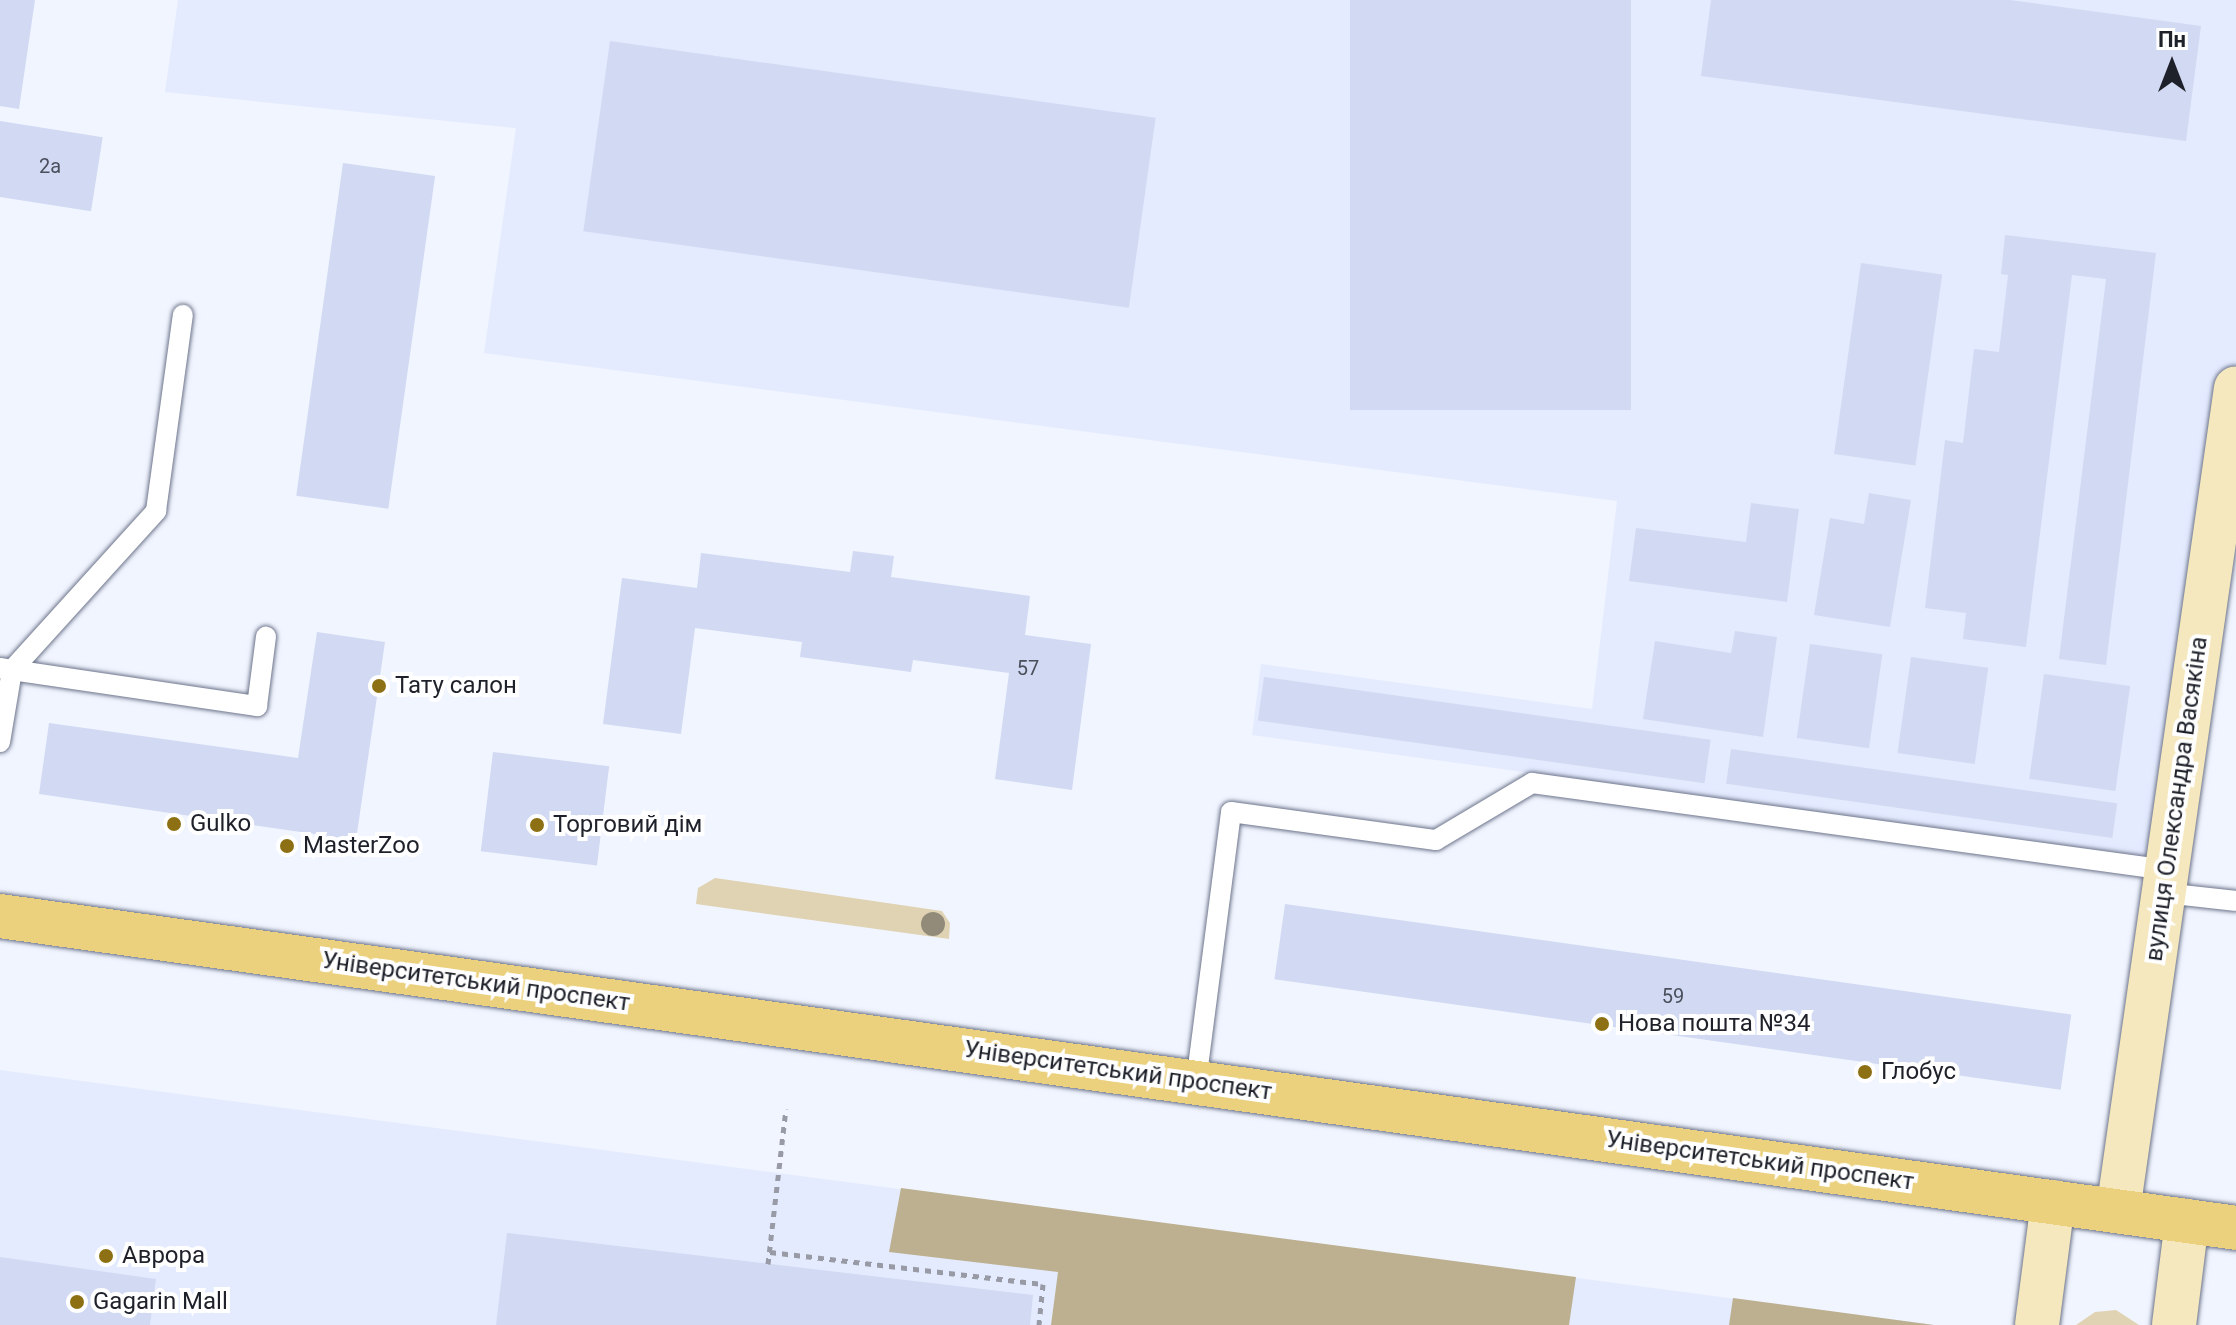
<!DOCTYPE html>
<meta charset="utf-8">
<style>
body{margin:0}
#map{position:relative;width:2236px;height:1325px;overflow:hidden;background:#f1f5ff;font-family:Roboto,sans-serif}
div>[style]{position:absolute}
.built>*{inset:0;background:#e4ebff}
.green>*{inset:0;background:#e0d3b4}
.forest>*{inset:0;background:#bcb090}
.building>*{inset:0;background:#d1daf2;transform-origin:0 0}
.path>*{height:5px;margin-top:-2.5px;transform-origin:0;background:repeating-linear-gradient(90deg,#989ba5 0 6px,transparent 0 12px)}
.roads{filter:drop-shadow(0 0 2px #6d758b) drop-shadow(0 0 2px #6d758b)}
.lane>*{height:20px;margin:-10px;padding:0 10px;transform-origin:10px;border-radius:10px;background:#fff}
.secondary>*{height:44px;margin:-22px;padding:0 22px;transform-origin:22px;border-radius:22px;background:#f5e8be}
.primary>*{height:44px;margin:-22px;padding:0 22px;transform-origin:22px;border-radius:22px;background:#ebd07d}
.trees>*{width:24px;height:24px;margin:-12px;border-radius:50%;background:#928b79}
.dots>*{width:22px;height:22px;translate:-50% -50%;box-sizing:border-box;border:4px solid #fff;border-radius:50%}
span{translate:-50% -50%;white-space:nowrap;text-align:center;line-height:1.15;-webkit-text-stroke:8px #fff;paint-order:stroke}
.number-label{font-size:20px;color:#4b4f5c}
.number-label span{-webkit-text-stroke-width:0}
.poi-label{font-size:24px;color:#1e212a}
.left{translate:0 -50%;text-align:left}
.street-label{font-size:24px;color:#1e212a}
.north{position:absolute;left:2132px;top:24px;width:80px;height:80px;-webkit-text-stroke:6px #fff;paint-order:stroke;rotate:0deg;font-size:22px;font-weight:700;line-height:32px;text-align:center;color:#1e212a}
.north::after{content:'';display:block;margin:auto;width:28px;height:36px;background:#1e212a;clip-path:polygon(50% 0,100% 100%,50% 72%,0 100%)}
</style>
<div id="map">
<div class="built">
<i style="clip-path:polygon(178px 0,2236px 0,2236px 388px,2169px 860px,1252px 735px,1261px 664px,1592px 709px,1617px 501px,484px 353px,516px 128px,165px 92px)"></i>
<i style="clip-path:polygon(0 1070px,238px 1102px,1934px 1325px,0 1325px)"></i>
</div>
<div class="green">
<i style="clip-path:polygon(715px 878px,942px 911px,950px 923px,949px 939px,696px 904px,698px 888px)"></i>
<i style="clip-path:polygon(2116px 1310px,2139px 1325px,2076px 1325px,2095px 1312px)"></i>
</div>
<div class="forest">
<i style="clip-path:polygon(901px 1188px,1576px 1277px,1569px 1325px,1051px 1325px,1058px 1272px,889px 1252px)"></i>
<i style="clip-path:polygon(1733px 1298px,1934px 1325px,1729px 1325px)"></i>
</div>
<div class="building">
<i style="clip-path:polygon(0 0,35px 0,19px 109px,0 106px)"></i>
<i style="left:1350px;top:0;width:281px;height:410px"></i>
<i style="clip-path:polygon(1711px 0,2010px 0,2201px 26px,2186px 141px,1701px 76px)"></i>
<i style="left:610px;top:41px;width:551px;height:192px;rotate:8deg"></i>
<i style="left:0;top:121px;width:104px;height:75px;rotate:9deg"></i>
<i style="left:343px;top:163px;width:93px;height:336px;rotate:8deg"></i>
<i style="clip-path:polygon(2005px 235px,2156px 253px,2106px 665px,2059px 659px,2106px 279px,2072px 275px,2026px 647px,1963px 639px,1966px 613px,1925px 608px,1945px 440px,1963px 443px,1974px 349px,1999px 352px,2008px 275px,2001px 274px)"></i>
<i style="left:1861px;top:263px;width:82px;height:193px;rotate:8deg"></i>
<i style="clip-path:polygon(1869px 493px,1911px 500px,1890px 627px,1814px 615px,1830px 518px,1864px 524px)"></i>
<i style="clip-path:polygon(1751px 503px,1799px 509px,1787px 602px,1629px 581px,1636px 528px,1746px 542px)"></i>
<i style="clip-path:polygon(853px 551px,894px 556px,891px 577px,1030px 596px,1025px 635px,1091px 644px,1072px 790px,995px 779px,1009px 673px,913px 660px,911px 672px,800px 657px,802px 642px,695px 628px,681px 734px,603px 724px,622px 578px,697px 588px,701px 553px,850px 572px)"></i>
<i style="clip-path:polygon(1735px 631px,1777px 637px,1763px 737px,1643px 719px,1655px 641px,1731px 653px)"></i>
<i style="clip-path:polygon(317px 632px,385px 642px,356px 840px,39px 794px,49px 723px,298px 758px)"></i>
<i style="left:1810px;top:644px;width:73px;height:95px;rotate:8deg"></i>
<i style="left:1911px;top:657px;width:78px;height:97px;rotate:8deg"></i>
<i style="left:2044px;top:674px;width:87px;height:106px;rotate:8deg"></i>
<i style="left:1264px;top:677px;width:451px;height:44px;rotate:8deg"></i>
<i style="left:1731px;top:749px;width:390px;height:35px;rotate:8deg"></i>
<i style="left:493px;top:752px;width:117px;height:100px;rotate:7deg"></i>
<i style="left:1285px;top:904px;width:794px;height:76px;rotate:8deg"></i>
<i style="clip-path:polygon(507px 1233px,1033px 1295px,1030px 1325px,496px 1325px)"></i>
<i style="clip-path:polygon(0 1257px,156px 1279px,150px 1325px,0 1325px)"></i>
</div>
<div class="path">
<i style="left:770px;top:1252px;width:275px;rotate:6.7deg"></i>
<i style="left:1043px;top:1284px;width:41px;rotate:95.6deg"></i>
<i style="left:768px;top:1264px;width:156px;rotate:-83.4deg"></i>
</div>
<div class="roads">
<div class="lane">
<i style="left:0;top:668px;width:12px;rotate:9deg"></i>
<i style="left:12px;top:670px;width:215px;rotate:-47.8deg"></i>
<i style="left:156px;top:511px;width:198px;rotate:-82.2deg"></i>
<i style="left:0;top:742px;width:73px;rotate:-80.5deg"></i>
<i style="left:12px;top:670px;width:248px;rotate:8.4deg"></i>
<i style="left:257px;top:706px;width:70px;rotate:-82.6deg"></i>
<i style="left:2164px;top:893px;width:72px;rotate:6.3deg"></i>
<i style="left:1196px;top:1082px;width:272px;rotate:-82.6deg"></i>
<i style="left:1231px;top:812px;width:207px;rotate:7.8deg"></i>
<i style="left:1436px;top:840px;width:112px;rotate:-30.7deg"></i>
<i style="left:1532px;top:783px;width:641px;rotate:7.8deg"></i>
</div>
<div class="secondary">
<i style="left:2118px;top:1211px;width:831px;rotate:-81.84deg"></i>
<i style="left:2037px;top:1325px;width:124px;rotate:-82.6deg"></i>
<i style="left:2174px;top:1325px;width:105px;rotate:-82.9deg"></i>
</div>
<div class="primary">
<i style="left:0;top:916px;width:2258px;rotate:7.94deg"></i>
</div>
</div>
<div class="trees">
<i style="left:933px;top:924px"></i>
</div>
<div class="dots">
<i style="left:379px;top:686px;background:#8e7014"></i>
<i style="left:174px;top:824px;background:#8e7014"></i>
<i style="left:537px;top:825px;background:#8e7014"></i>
<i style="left:287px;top:846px;background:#8e7014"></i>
<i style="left:1602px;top:1024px;background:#8e7014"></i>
<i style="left:1865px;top:1072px;background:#8e7014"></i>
<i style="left:106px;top:1256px;background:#8e7014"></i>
<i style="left:77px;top:1302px;background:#8e7014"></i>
</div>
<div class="number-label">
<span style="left:50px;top:166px">2а</span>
<span style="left:1028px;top:668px">57</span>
<span style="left:1673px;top:996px">59</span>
</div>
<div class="poi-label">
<span class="left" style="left:395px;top:686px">Тату салон</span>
<span class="left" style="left:190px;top:824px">Gulko</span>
<span class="left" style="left:553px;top:825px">Торговий дім</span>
<span class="left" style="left:303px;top:846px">MasterZoo</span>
<span class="left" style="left:1618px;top:1024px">Нова пошта №34</span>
<span class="left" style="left:1881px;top:1072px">Глобус</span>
<span class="left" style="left:122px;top:1256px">Аврора</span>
<span class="left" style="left:93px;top:1302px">Gagarin Mall</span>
</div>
<div class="street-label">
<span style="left:2177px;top:799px;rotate:-82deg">вулиця Олександра Васякіна</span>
<span style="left:476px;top:982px;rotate:8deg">Університетський проспект</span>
<span style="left:1118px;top:1071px;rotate:8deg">Університетський проспект</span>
<span style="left:1760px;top:1161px;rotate:8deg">Університетський проспект</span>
</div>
<div class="north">Пн</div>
</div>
